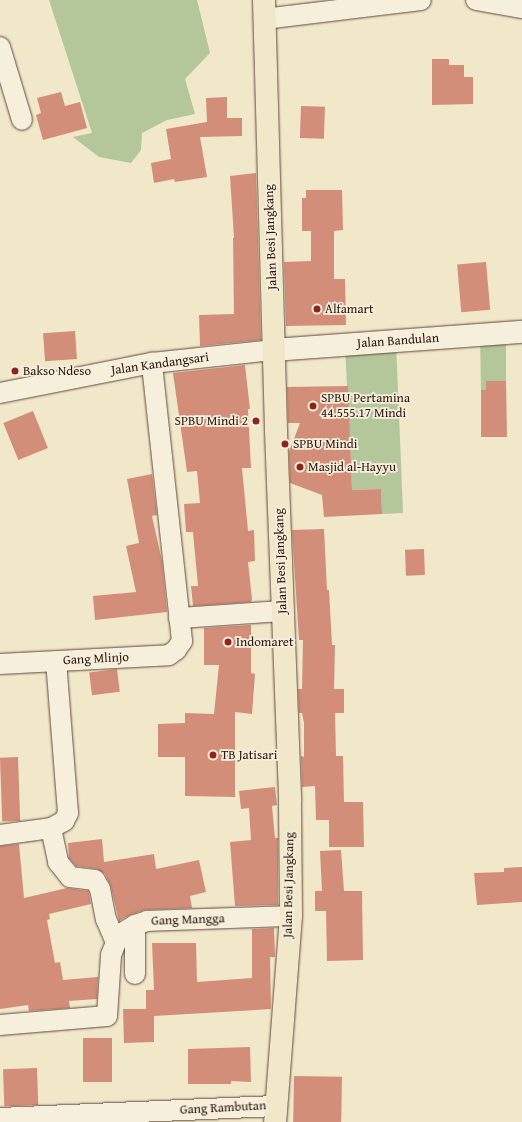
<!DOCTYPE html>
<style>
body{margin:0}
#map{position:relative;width:522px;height:1122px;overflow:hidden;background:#f1e7c9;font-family:"Gentium Book Plus",serif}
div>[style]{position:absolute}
.green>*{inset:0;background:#b4c79b}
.building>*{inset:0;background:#d38e7a;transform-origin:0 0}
.roads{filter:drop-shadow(0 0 1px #5e4a3c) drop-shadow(0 0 1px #5e4a3c)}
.street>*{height:20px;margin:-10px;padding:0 10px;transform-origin:10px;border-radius:10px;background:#f6efdc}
.secondary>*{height:22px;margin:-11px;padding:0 11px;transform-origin:11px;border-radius:11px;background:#f6efdc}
.primary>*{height:22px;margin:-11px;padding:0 11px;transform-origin:11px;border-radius:11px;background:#f1e7c9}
.dots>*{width:11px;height:11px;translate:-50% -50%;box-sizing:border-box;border:2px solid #f6efdc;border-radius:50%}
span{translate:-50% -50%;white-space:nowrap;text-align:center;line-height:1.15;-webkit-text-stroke:3.5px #f6efdc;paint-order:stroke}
.street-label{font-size:13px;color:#2d160d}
.poi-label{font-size:13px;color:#2d160d}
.left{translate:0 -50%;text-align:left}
.right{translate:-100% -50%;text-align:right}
</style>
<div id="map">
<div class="green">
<i style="clip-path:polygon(49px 0,197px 0,210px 53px,185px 79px,195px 114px,167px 120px,142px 133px,141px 150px,131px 163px,99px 157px,73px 137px,92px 133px)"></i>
<i style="clip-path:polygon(506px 333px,506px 381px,486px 381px,486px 390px,481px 390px,480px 335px)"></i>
<i style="clip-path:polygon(396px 341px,403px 513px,382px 514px,381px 489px,352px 490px,345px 345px)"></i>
</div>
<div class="building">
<i style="clip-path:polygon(432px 59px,449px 59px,449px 65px,464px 65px,464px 77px,473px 77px,473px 104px,432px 105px)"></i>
<i style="clip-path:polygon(61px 92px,65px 106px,80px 102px,87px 128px,43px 140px,36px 115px,41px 113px,37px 98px)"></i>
<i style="clip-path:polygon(227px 97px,227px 118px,242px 118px,242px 136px,200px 137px,207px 177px,175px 182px,174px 179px,154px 183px,151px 163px,171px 159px,166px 129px,207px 122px,206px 98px)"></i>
<i style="left:301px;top:106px;width:24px;height:32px;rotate:2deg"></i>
<i style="clip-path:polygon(256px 173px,261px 340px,200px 346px,199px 315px,234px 314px,233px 238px,234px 238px,230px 176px)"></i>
<i style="clip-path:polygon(306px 190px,342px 190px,343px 230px,334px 231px,334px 279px,345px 279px,346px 325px,286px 326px,284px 262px,311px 261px,311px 231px,302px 231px,302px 198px,306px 198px)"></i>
<i style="left:486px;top:262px;width:48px;height:29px;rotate:85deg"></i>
<i style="left:75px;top:331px;width:28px;height:32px;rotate:86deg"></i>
<i style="clip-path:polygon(245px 365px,250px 409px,248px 409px,251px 468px,242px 468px,248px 531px,254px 530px,255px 561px,248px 562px,252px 599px,251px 602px,193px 606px,191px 586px,198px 586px,193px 532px,186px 532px,184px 504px,200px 503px,197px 471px,187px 472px,173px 373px)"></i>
<i style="clip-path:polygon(486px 381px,506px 381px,507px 437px,481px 437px,481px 390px,486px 390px)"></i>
<i style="clip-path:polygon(348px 386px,352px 490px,381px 489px,382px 514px,324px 517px,322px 495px,290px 483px,289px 452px,300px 423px,288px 423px,287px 387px)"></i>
<i style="left:33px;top:411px;width:40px;height:32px;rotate:68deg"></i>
<i style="clip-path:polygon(152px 474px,157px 515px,152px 516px,162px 561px,167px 612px,95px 620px,93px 596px,136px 592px,126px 546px,139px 543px,127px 479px)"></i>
<i style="clip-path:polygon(324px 529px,327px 590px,329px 590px,332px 645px,335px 645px,334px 689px,344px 689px,344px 713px,335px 713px,336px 756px,343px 756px,344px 802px,363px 802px,364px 847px,329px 847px,329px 820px,316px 820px,315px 786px,302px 787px,301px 756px,304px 757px,304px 723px,302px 713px,299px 713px,298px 689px,302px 689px,303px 640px,299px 640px,292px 530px)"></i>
<i style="left:424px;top:549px;width:26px;height:19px;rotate:88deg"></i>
<i style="clip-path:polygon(251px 625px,251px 673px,255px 674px,252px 714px,235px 712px,235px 797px,185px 796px,185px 757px,158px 757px,158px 724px,185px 723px,185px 713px,214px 714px,219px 665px,204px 665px,204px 628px)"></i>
<i style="left:117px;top:669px;width:23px;height:28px;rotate:83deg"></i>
<i style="left:18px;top:757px;width:64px;height:18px;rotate:88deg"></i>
<i style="clip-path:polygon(275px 787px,277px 805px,272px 806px,275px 838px,278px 838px,278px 905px,235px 906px,230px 842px,251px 840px,249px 808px,241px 809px,239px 791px)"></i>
<i style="clip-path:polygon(102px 839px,104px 862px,154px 854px,156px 869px,199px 860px,206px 892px,190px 896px,192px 908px,144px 910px,130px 915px,119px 921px,111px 887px,105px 874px,97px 869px,76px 866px,69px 858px,68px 843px)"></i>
<i style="clip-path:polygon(19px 844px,24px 898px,67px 888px,88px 891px,89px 893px,91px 904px,49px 914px,50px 919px,47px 920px,55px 963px,60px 962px,63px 980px,98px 977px,97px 999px,69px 1001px,70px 1008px,29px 1011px,28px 1005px,0 1009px,0 846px)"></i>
<i style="clip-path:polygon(341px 850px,344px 891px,362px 891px,363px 960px,327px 961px,326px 911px,315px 911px,315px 891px,322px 891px,320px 851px)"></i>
<i style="clip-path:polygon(522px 867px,522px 902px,477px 905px,474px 873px,504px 872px,504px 868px)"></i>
<i style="clip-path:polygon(274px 928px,275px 957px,270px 957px,271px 1009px,154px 1016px,154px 1042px,124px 1043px,123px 1009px,146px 1009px,146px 990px,154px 990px,152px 943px,196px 943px,197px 982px,252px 978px,252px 929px)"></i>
<i style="left:112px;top:1038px;width:44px;height:29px;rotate:90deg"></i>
<i style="clip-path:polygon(250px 1047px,251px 1082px,231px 1081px,231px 1084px,188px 1084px,188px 1049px)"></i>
<i style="left:37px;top:1068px;width:37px;height:34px;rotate:88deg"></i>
<i style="left:294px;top:1076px;width:48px;height:46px;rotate:1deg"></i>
</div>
<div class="roads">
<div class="street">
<i style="left:476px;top:0;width:47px;rotate:9.9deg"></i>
<i style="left:264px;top:19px;width:158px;rotate:-6.9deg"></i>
<i style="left:0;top:47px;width:76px;rotate:73.2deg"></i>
<i style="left:0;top:393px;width:155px;rotate:-11.2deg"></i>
<i style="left:152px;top:363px;width:123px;rotate:-6.1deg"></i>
<i style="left:179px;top:618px;width:104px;rotate:-3.9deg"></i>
<i style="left:0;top:664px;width:169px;rotate:-3deg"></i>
<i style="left:169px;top:655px;width:9px;rotate:-36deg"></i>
<i style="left:176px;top:650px;width:11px;rotate:-56deg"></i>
<i style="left:182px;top:641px;width:280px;rotate:-96.2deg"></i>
<i style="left:51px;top:828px;width:35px;rotate:78deg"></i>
<i style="left:58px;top:862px;width:19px;rotate:51deg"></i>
<i style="left:70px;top:877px;width:25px;rotate:7deg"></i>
<i style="left:95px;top:880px;width:10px;rotate:61deg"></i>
<i style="left:100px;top:889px;width:31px;rotate:79deg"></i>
<i style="left:106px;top:919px;width:25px;rotate:67deg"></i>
<i style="left:0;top:835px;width:51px;rotate:-7.8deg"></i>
<i style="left:51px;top:828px;width:15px;rotate:-28deg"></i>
<i style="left:64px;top:821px;width:9px;rotate:-63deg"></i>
<i style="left:68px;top:813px;width:152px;rotate:-94.5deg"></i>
<i style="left:135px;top:974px;width:49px;rotate:-90deg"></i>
<i style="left:0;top:1025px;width:107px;rotate:-4.8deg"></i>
<i style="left:107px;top:1016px;width:61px;rotate:-86.2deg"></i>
<i style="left:111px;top:955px;width:22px;rotate:-68deg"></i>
<i style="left:119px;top:935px;width:19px;rotate:-32deg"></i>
<i style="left:135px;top:925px;width:13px;rotate:-18deg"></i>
<i style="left:147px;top:921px;width:144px;rotate:-2deg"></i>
<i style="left:0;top:1118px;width:277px;rotate:-2.5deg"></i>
</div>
<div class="secondary">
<i style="left:274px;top:350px;width:249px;rotate:-4.2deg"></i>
</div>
<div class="primary">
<i style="left:264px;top:0;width:431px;rotate:88.4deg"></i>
<i style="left:276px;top:431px;width:370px;rotate:87.8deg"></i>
<i style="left:290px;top:801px;width:115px;rotate:89.5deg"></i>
<i style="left:291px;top:916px;width:207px;rotate:94.4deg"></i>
</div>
</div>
<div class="dots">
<i style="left:317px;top:309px;background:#8f2418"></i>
<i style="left:15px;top:371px;background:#8f2418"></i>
<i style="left:313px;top:406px;background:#8f2418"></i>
<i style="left:256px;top:421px;background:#8f2418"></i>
<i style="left:285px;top:444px;background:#8f2418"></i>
<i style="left:300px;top:467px;background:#8f2418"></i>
<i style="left:228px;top:642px;background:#8f2418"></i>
<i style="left:213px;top:755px;background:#8f2418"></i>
</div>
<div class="street-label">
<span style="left:271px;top:237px;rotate:-92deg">Jalan Besi Jangkang</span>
<span style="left:398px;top:341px;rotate:-4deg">Jalan Bandulan</span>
<span style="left:160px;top:364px;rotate:-8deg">Jalan Kandangsari</span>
<span style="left:281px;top:561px;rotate:-92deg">Jalan Besi Jangkang</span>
<span style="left:96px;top:659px;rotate:-3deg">Gang Mlinjo</span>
<span style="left:289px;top:885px;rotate:-89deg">Jalan Besi Jangkang</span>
<span style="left:188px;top:920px;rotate:-2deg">Gang Mangga</span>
<span style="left:223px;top:1108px;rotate:-3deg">Gang Rambutan</span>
</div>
<div class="poi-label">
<span class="left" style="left:325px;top:309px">Alfamart</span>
<span class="left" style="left:23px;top:371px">Bakso Ndeso</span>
<span class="left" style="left:321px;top:406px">SPBU Pertamina<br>44.555.17 Mindi</span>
<span class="right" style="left:248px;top:421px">SPBU Mindi 2</span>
<span class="left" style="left:293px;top:444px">SPBU Mindi</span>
<span class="left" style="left:308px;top:467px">Masjid al-Hayyu</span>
<span class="left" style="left:236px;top:642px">Indomaret</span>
<span class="left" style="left:221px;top:755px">TB Jatisari</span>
</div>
</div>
